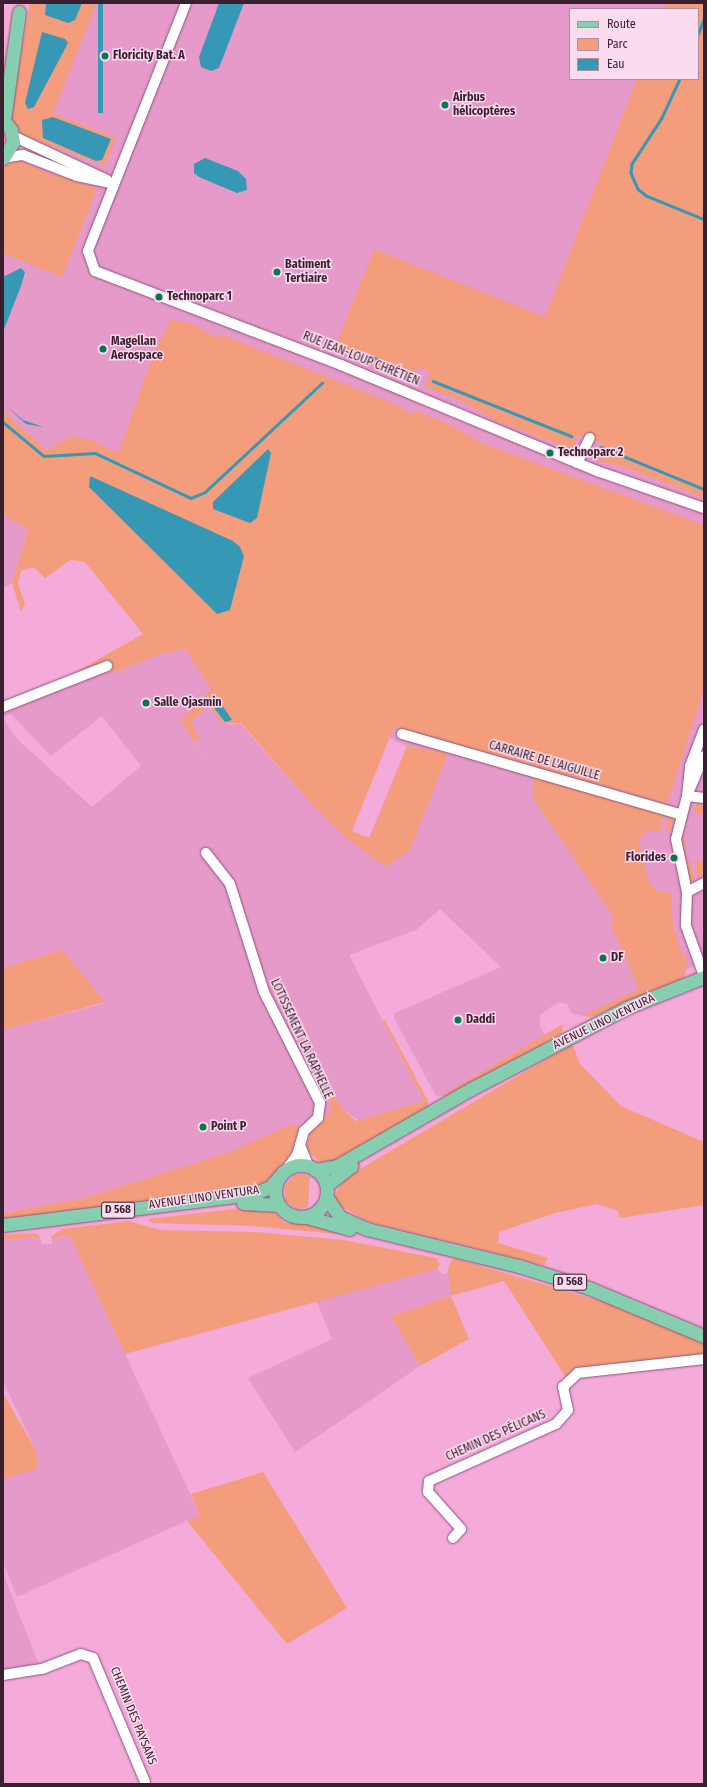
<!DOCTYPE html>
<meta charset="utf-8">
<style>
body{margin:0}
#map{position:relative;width:707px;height:1787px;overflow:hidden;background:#f4abd9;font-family:"Fira Sans Condensed",sans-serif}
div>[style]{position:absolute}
.built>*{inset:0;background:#e69ac9}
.green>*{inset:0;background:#f39d7c}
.round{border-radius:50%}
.water>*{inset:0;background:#3698b5;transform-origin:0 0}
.stream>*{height:2.5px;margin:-1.25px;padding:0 1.25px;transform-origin:1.25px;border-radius:1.25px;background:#3698b5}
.roads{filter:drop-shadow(0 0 1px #92517b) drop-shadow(0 0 1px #92517b)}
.minor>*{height:10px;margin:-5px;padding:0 5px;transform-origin:5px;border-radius:5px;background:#fff}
.major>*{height:13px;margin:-6.5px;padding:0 6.5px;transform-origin:6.5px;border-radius:6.5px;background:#86ceb0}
.major>.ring{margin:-6.5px;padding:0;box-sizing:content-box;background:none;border:13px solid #86ceb0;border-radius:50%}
.dots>*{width:11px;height:11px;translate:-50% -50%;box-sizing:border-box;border:2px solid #fbdcee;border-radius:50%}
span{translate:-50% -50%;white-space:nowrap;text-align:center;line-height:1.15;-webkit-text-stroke:3px #fbdcee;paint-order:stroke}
.shield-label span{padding:1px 3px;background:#fbdcee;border:1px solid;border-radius:3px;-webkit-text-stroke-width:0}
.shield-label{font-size:11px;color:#3a1f30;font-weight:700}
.poi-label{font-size:12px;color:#3a1f30;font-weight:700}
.left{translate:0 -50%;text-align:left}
.right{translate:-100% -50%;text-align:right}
.street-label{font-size:12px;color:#3a1f30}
.frame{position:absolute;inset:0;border:4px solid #3a1f30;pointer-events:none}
.legend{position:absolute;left:569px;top:8px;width:130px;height:72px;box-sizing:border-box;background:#fbdcee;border:1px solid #ae90a2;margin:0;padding:5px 7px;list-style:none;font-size:12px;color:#3a1f30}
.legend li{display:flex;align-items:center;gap:8px;height:20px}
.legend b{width:20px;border:1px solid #ae90a2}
</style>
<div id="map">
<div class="built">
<i style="clip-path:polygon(evenodd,44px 3px,704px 3px,704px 962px,581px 1016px,571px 1013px,567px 1004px,558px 1002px,540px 1015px,540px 1027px,546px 1036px,445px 1095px,436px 1096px,394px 1018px,395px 1013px,501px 967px,440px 909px,416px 930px,349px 955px,424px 1101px,360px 1121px,343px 1110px,293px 1127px,285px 1126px,286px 1129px,230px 1152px,84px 1198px,3px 1213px,3px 1030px,105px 1003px,62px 950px,3px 968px,3px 718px,17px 739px,92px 807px,141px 766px,102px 716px,51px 756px,11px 714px,3px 717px,3px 701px,108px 660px,113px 673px,161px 654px,185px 649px,211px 689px,181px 720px,209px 768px,194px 741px,199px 739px,191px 722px,208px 706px,229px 725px,240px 723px,306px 798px,345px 837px,364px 850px,407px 746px,389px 738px,194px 495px,71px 436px,46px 450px,3px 411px,3px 244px,31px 166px,26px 128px,44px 3px,570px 9px,698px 9px,698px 79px,570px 79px,570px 9px)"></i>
<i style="clip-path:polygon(3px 515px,28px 530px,12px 583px,3px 588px)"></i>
<i style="clip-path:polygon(70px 1236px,200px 1515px,17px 1597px,3px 1562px,3px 1479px,38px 1467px,36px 1451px,3px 1381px,3px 1240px,37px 1237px,42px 1244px,52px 1244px,53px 1237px)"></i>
<i style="clip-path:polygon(437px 1269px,444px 1275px,450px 1270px,451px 1296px,391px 1316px,420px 1366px,295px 1452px,248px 1378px,332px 1339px,316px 1300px)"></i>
<i style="clip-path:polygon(3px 1573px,39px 1665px,3px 1670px)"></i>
</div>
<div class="green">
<i style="clip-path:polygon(30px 3px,97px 3px,53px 113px,116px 138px,105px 166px,44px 143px,42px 147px,22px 136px,10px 115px)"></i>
<i style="clip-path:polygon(666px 3px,704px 3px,704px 498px,624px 467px,595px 460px,601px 442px,578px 435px,573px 450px,494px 420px,462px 401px,425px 387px,430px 372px,418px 367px,412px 382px,335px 348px,374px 249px,545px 317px,637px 79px,698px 79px,698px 9px,664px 9px)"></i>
<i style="clip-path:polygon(18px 159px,26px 159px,31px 166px,56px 176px,62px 175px,97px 189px,62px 277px,3px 253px,3px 167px)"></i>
<i style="clip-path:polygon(170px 320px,190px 323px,218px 338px,220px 334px,402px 407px,401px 409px,413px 414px,415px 410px,450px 425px,484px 444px,704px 525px,704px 690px,667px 804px,394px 727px,352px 831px,370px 838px,407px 746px,448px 753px,410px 850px,385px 867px,345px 837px,306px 798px,241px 723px,223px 723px,208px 706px,191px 722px,199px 739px,194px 742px,209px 768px,181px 720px,211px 689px,185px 649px,161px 654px,113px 673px,107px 660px,72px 674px,143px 634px,85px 562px,70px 560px,45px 578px,33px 567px,21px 571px,18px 584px,25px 604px,21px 611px,12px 583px,28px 530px,3px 515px,3px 411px,46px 450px,71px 436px,89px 439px,118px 453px,152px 359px)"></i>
<i style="clip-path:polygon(539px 776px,664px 813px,660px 832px,648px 830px,638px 839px,649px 883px,657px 891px,671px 893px,673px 927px,683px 957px,688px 956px,684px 979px,591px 1017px,581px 1016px,639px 989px,610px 922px,615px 919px,533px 798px,533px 780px)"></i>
<i class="round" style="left:694px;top:804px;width:10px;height:10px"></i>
<i style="clip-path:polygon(668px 814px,674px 819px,671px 829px,666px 831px)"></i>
<i style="clip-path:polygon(681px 840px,686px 840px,686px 860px,690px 861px,695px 882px,688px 878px)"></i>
<i style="clip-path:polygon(704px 861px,704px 873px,699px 878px,695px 862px)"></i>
<i style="clip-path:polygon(62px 950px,105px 1002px,3px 1030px,3px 968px)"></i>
<i style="clip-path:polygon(385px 1020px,428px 1101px,428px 1107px,335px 1163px,322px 1164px,306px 1149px,310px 1134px,330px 1112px,331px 1095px,315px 1063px,343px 1110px,356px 1121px,424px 1101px,383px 1021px)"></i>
<i style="clip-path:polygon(563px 1024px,562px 1033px,452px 1097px,441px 1096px)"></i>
<i style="clip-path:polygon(572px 1044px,580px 1064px,621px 1106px,704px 1142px,704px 1205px,620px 1218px,618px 1211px,597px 1204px,555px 1213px,499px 1232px,498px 1243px,548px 1258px,544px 1265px,370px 1222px,338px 1205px,335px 1196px,343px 1179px)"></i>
<i style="clip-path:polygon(292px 1124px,293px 1127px,300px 1124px,290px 1158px,263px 1185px,253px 1189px,3px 1220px,3px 1213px,84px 1198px,230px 1152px)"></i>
<i style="clip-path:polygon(302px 1174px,310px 1177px,308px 1207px,297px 1209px,286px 1201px,284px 1187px,293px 1176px)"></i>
<i style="clip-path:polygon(258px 1206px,271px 1209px,285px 1223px,314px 1224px,349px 1235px,252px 1226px,152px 1223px,148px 1219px)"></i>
<i style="clip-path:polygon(129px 1221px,160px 1230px,256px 1232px,344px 1240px,436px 1258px,440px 1264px,437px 1269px,125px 1354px,70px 1236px,54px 1237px,52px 1244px,51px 1237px,62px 1229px)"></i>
<i style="clip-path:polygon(34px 1233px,39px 1235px,42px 1244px,37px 1237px,3px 1240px,3px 1235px)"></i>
<i style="clip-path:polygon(456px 1259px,604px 1302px,704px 1343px,704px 1354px,584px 1369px,565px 1376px,504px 1281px,451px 1296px,469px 1339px,420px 1366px,391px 1316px,451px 1296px,448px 1269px,451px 1260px)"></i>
<i style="clip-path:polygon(3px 1393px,36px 1451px,38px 1468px,3px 1479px)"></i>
<i style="clip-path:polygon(263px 1472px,347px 1608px,287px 1644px,187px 1521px,200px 1515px,191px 1494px)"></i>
</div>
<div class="water">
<i style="clip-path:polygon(46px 3px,82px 3px,75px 20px,68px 23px,45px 15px)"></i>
<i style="left:98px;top:3px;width:5px;height:110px"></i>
<i style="clip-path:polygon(219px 3px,244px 3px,219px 68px,211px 71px,201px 67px,199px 57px)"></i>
<i style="clip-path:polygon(42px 32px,65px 39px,68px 43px,34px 107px,28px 109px,25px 103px)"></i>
<i style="clip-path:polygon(53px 117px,111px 139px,102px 160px,96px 161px,43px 138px,42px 120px)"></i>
<i style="clip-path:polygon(205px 158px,238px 171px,246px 179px,247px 190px,237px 193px,199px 177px,194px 173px,194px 164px)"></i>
<i style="clip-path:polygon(21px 268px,25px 272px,21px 286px,3px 332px,3px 277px)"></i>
<i style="clip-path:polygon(3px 403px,23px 420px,43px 427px,26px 424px)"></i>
<i style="clip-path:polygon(268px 449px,271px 453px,257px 518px,250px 523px,213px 509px,213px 502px)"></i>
<i style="clip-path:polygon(90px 476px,233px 541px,240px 547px,244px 556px,230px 610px,217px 614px,89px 487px)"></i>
<i style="clip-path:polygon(216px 699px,219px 700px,232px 720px,225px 722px,212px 705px)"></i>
</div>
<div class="stream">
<i style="left:698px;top:34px;width:17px;rotate:-69deg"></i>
<i style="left:680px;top:79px;width:43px;rotate:114.8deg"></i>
<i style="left:662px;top:118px;width:55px;rotate:123.1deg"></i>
<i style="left:632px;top:164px;width:9px;rotate:96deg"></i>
<i style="left:631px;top:173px;width:17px;rotate:66deg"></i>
<i style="left:638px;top:189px;width:11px;rotate:38deg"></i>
<i style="left:647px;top:196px;width:61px;rotate:22deg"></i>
<i style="left:359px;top:356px;width:7px;rotate:-8deg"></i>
<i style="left:366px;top:355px;width:46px;rotate:21.6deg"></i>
<i style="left:433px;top:381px;width:149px;rotate:21.7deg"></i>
<i style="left:3px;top:422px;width:53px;rotate:39.7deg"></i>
<i style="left:44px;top:456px;width:51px;rotate:-3.4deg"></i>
<i style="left:95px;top:453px;width:106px;rotate:25.1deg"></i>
<i style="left:191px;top:498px;width:15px;rotate:-23deg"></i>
<i style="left:205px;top:492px;width:160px;rotate:-43deg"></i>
<i style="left:601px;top:447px;width:111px;rotate:22.2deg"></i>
</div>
<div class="roads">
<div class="minor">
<i style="left:186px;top:3px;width:267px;rotate:111.6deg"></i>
<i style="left:88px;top:251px;width:21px;rotate:71deg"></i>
<i style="left:95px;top:271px;width:263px;rotate:20.9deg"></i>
<i style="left:341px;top:365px;width:277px;rotate:22.5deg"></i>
<i style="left:597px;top:471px;width:113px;rotate:19.1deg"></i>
<i style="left:13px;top:136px;width:104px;rotate:25.1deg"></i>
<i style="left:3px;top:158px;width:20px;rotate:-9deg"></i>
<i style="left:23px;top:155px;width:58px;rotate:21.3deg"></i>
<i style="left:77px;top:176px;width:38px;rotate:12deg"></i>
<i style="left:577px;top:463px;width:28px;rotate:-63deg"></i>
<i style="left:3px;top:707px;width:112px;rotate:-21.5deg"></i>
<i style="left:402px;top:734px;width:289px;rotate:16.1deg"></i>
<i style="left:689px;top:791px;width:38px;rotate:-67deg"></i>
<i style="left:687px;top:796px;width:30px;rotate:-84deg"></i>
<i style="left:690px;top:766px;width:39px;rotate:-69deg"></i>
<i style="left:704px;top:798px;width:17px;rotate:-173deg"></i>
<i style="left:687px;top:796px;width:44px;rotate:104.3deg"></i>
<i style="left:676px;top:839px;width:54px;rotate:78.3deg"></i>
<i style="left:687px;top:892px;width:34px;rotate:92deg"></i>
<i style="left:686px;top:926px;width:53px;rotate:70.2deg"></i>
<i style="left:206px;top:853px;width:39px;rotate:52deg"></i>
<i style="left:230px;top:884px;width:113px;rotate:72.5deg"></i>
<i style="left:264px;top:992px;width:124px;rotate:63.2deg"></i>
<i style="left:320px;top:1103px;width:15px;rotate:98deg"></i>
<i style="left:318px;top:1118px;width:19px;rotate:137deg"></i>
<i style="left:304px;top:1131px;width:25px;rotate:106deg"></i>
<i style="left:297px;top:1155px;width:17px;rotate:126deg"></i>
<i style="left:687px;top:892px;width:19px;rotate:-28deg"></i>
<i style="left:300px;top:1145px;width:24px;rotate:68deg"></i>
<i style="left:453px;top:1538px;width:12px;rotate:-48deg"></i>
<i style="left:461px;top:1529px;width:50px;rotate:-131.7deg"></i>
<i style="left:428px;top:1492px;width:11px;rotate:-85deg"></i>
<i style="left:429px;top:1481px;width:139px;rotate:-24.2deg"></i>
<i style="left:556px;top:1424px;width:18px;rotate:-49deg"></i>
<i style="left:568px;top:1410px;width:24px;rotate:-102deg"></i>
<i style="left:563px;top:1387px;width:21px;rotate:-43deg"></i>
<i style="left:578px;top:1373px;width:127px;rotate:-6.3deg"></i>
<i style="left:3px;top:1675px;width:39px;rotate:-9deg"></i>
<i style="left:42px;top:1669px;width:42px;rotate:-21deg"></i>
<i style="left:81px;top:1654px;width:13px;rotate:18deg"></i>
<i style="left:93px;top:1658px;width:134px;rotate:67.2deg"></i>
</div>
<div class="major">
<i style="left:3px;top:119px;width:14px;rotate:54deg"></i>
<i style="left:11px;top:130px;width:12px;rotate:81deg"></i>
<i style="left:13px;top:142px;width:19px;rotate:122deg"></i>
<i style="left:4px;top:120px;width:109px;rotate:-82.1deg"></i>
<i class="ring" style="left:275px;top:1165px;width:39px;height:39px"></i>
<i style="left:315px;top:1170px;width:22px;rotate:-10deg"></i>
<i style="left:337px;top:1166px;width:155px;rotate:-29.9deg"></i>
<i style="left:471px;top:1089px;width:175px;rotate:-27.6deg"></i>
<i style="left:626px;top:1008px;width:84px;rotate:-21.7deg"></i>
<i style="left:327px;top:1185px;width:31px;rotate:-38deg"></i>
<i style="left:327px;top:1198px;width:23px;rotate:56deg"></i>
<i style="left:340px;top:1217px;width:30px;rotate:24deg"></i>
<i style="left:367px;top:1229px;width:156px;rotate:13.7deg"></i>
<i style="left:519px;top:1266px;width:73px;rotate:17.4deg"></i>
<i style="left:589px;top:1288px;width:125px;rotate:22.7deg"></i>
<i style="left:243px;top:1203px;width:36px;rotate:3deg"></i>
<i style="left:307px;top:1217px;width:44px;rotate:15.9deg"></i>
<i style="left:3px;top:1225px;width:252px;rotate:-7.1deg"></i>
<i style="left:253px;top:1194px;width:18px;rotate:-22deg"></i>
<i style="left:270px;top:1187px;width:15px;rotate:-48deg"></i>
</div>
</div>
<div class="dots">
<i style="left:105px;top:56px;background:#07764f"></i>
<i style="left:445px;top:105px;background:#07764f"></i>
<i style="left:277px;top:272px;background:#07764f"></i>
<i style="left:159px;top:297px;background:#07764f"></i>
<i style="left:103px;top:349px;background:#07764f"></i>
<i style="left:550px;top:453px;background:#07764f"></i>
<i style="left:146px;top:703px;background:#07764f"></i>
<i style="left:674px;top:858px;background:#07764f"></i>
<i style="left:603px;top:958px;background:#07764f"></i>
<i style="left:458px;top:1020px;background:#07764f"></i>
<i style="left:203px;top:1127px;background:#07764f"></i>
</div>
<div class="shield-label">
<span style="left:118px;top:1210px">D 568</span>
<span style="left:570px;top:1282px">D 568</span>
</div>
<div class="poi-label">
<span class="left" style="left:113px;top:56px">Floricity Bat. A</span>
<span class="left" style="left:453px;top:105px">Airbus<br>hélicoptères</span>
<span class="left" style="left:285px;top:272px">Batiment<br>Tertiaire</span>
<span class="left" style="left:167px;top:297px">Technoparc 1</span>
<span class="left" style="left:111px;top:349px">Magellan<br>Aerospace</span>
<span class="left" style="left:558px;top:453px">Technoparc 2</span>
<span class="left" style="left:154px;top:703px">Salle Ojasmin</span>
<span class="right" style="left:666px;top:858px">Florides</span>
<span class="left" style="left:611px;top:958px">DF</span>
<span class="left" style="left:466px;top:1020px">Daddi</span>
<span class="left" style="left:211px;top:1127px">Point P</span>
</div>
<div class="street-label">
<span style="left:361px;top:359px;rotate:22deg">RUE JEAN-LOUP CHRÉTIEN</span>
<span style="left:544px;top:761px;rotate:16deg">CARRAIRE DE L'AIGUILLE</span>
<span style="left:604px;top:1022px;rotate:-26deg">AVENUE LINO VENTURA</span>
<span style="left:301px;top:1039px;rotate:65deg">LOTISSEMENT LA RAPHELLE</span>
<span style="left:204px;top:1198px;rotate:-8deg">AVENUE LINO VENTURA</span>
<span style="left:496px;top:1436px;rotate:-24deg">CHEMIN DES PÉLICANS</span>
<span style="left:133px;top:1716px;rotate:68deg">CHEMIN DES PAYSANS</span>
</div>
<div class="frame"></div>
<ul class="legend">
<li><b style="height:5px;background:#86ceb0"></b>Route</li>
<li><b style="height:11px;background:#f39d7c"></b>Parc</li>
<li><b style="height:11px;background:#3698b5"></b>Eau</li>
</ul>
</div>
